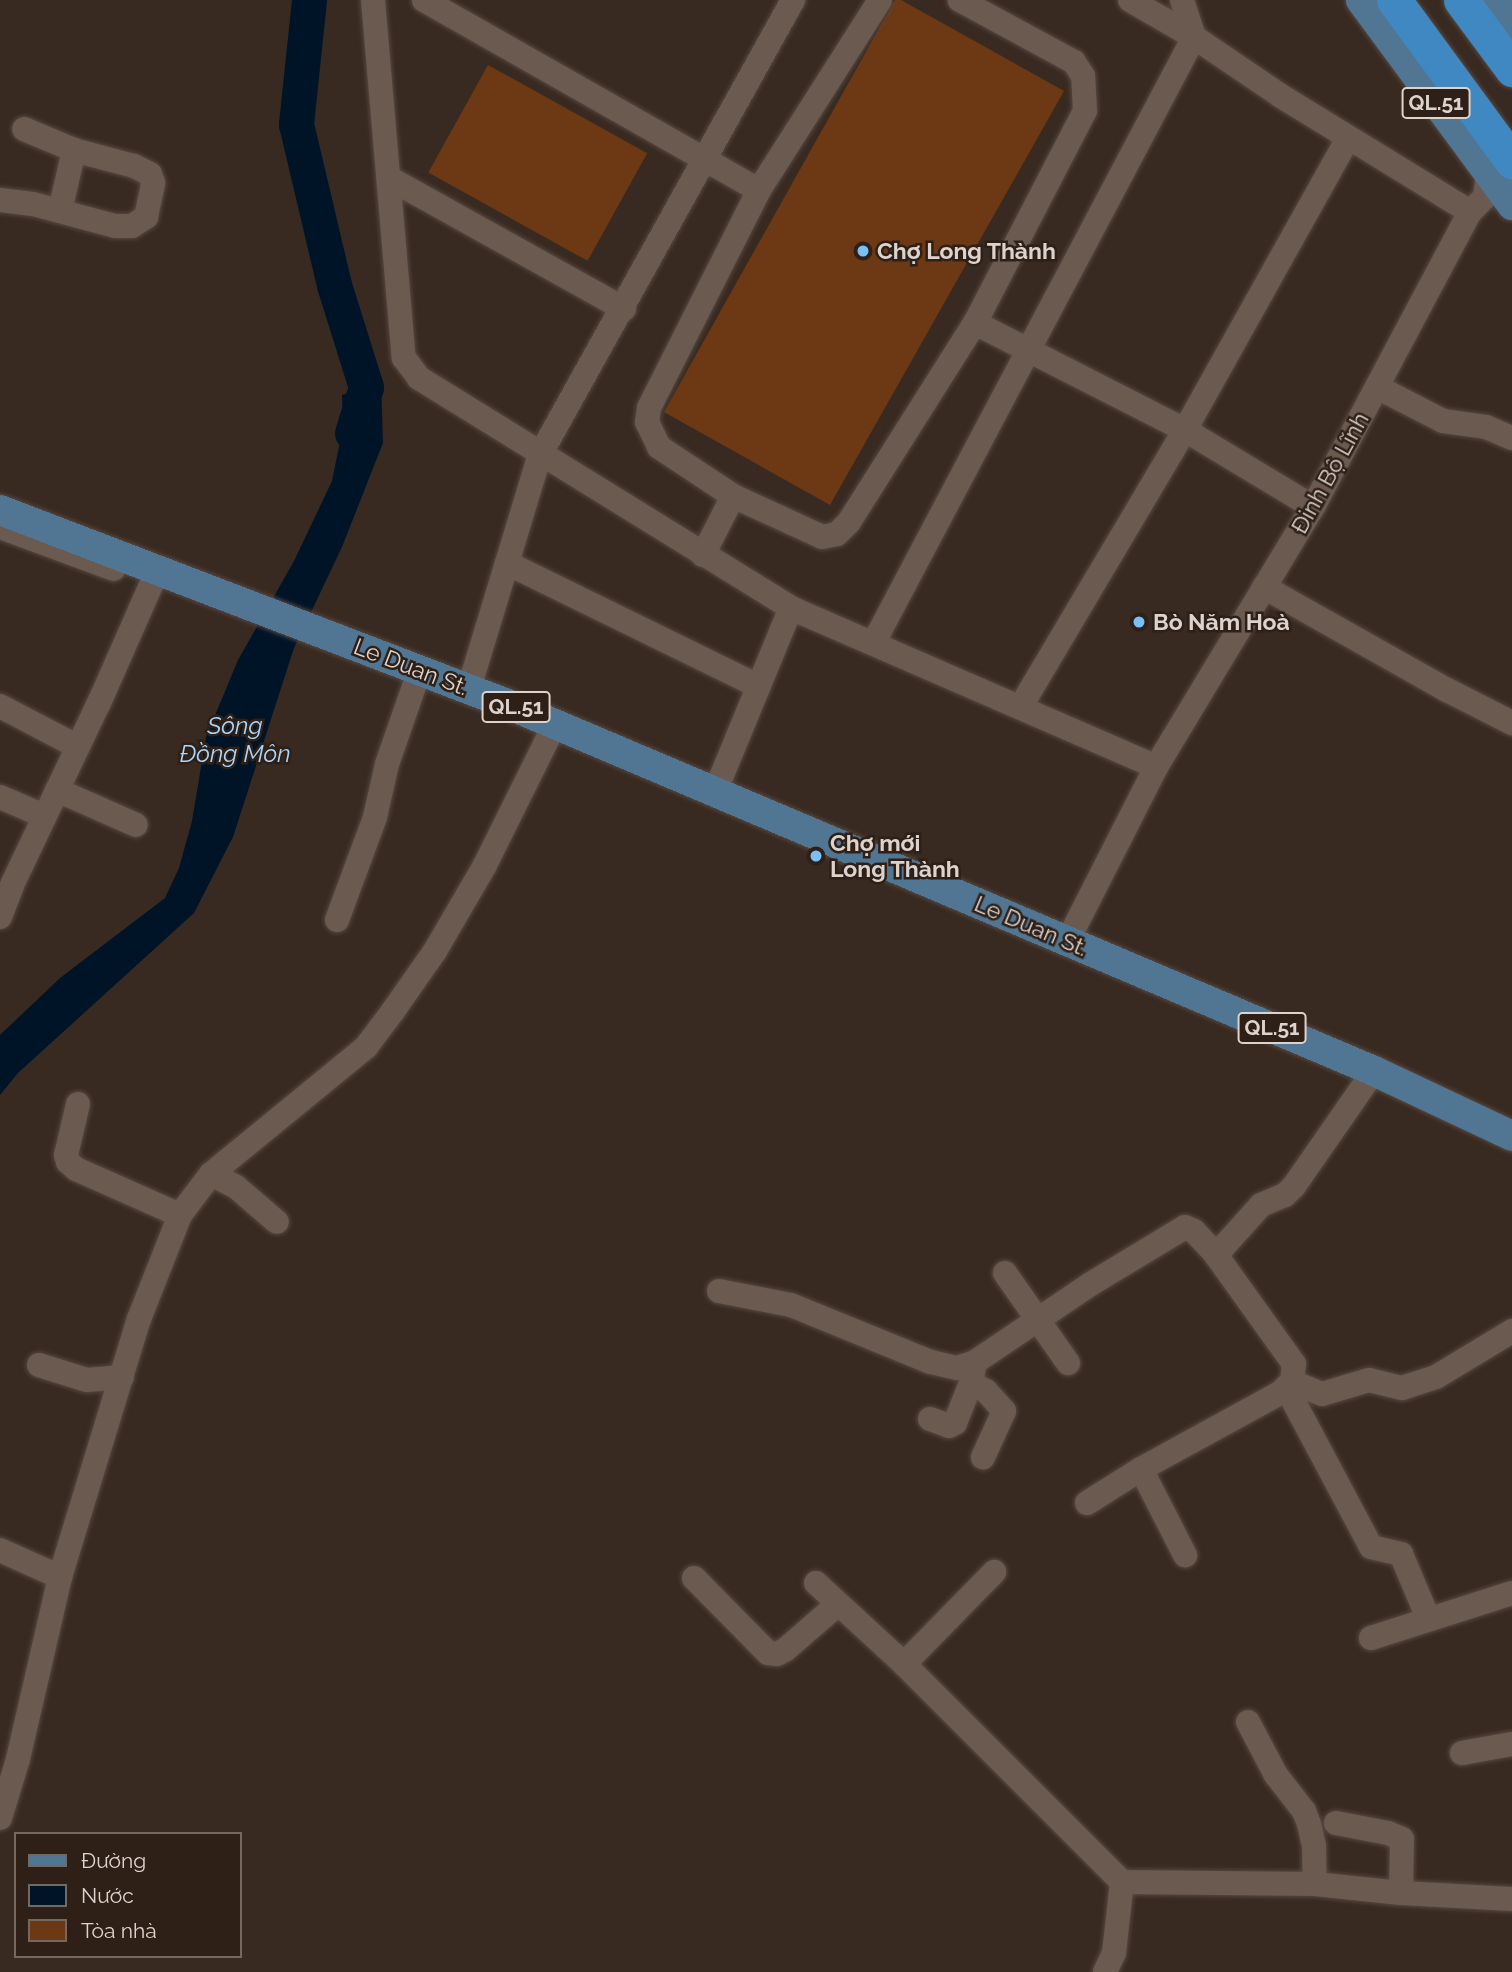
<!DOCTYPE html>
<meta charset="utf-8">
<style>
body{margin:0}
#map{position:relative;width:1512px;height:1972px;overflow:hidden;background:#392a21;font-family:Raleway,sans-serif}
div>[style]{position:absolute}
.water>*{inset:0;background:#001428}
.river>*{height:35px;margin:-17.5px;padding:0 17.5px;transform-origin:17.5px;border-radius:17.5px;background:#001428}
.building>*{inset:0;background:#6d3915;transform-origin:0 0}
.roads{filter:drop-shadow(0 0 2px #554841) drop-shadow(0 0 2px #554841)}
.minor>*{height:24px;margin:-12px;padding:0 12px;transform-origin:12px;border-radius:12px;background:#6b5a50}
.major>*{height:30px;margin:-15px;padding:0 15px;transform-origin:15px;border-radius:15px;background:#517694}
.highway>*{height:35px;margin:-17.5px;padding:0 17.5px;transform-origin:17.5px;border-radius:17.5px;background:#3f88c1}
.dots>*{width:19px;height:19px;translate:-50% -50%;box-sizing:border-box;border:4px solid #2e2017;border-radius:50%}
span{translate:-50% -50%;white-space:nowrap;text-align:center;line-height:1.15;-webkit-text-stroke:5px #2e2017;paint-order:stroke}
.shield-label span{padding:2px 5px;background:#2e2017;border:2px solid;border-radius:5px;-webkit-text-stroke-width:0}
.shield-label{font-size:21px;color:#ddd3ce;font-weight:700}
.poi-label{font-size:23px;color:#ddd3ce;font-weight:700}
.left{translate:0 -50%;text-align:left}
.street-label{font-size:23px;color:#ddd3ce}
.water-label{font-size:24px;color:#aad6fc;font-style:italic}
.legend{position:absolute;left:14px;top:1832px;width:228px;height:126px;box-sizing:border-box;background:#2e2017;border:2px solid #746860;margin:0;padding:9px 12px;list-style:none;font-size:21px;color:#ddd3ce}
.legend li{display:flex;align-items:center;gap:14px;height:35px}
.legend b{width:35px;border:2px solid #746860}
</style>
<div id="map">
<div class="water">
<i style="clip-path:polygon(381px 382px,383px 443px,342px 547px,294px 648px,233px 837px,194px 913px,18px 1073px,0 1095px,0 1035px,60px 978px,165px 898px,179px 868px,192px 821px,206px 737px,238px 660px,294px 561px,332px 481px,343px 427px,342px 395px)"></i>
</div>
<div class="river">
<i style="left:309px;top:0;width:125px;rotate:96deg"></i>
<i style="left:296px;top:124px;width:165px;rotate:76.7deg"></i>
<i style="left:334px;top:285px;width:107px;rotate:72.6deg"></i>
<i style="left:366px;top:387px;width:48px;rotate:106.9deg"></i>
</div>
<div class="building">
<i style="clip-path:polygon(895px 0,901px 0,1064px 91px,830px 505px,664px 412px)"></i>
<i style="left:488px;top:65px;width:182px;height:123px;rotate:29deg"></i>
</div>
<div class="roads">
<div class="minor">
<i style="left:373px;top:0;width:359px;rotate:85.1deg"></i>
<i style="left:404px;top:358px;width:25px;rotate:53deg"></i>
<i style="left:419px;top:378px;width:437px;rotate:31.7deg"></i>
<i style="left:791px;top:608px;width:398px;rotate:23.5deg"></i>
<i style="left:424px;top:0;width:385px;rotate:29.6deg"></i>
<i style="left:759px;top:190px;width:225px;rotate:-57.5deg"></i>
<i style="left:1130px;top:0;width:74px;rotate:30deg"></i>
<i style="left:1194px;top:37px;width:105px;rotate:34.1deg"></i>
<i style="left:1281px;top:96px;width:222px;rotate:31.5deg"></i>
<i style="left:389px;top:178px;width:269px;rotate:29.1deg"></i>
<i style="left:759px;top:190px;width:244px;rotate:116.8deg"></i>
<i style="left:649px;top:408px;width:14px;rotate:98deg"></i>
<i style="left:647px;top:422px;width:28px;rotate:64deg"></i>
<i style="left:659px;top:447px;width:89px;rotate:33.5deg"></i>
<i style="left:733px;top:496px;width:98px;rotate:24.7deg"></i>
<i style="left:822px;top:537px;width:15px;rotate:-11deg"></i>
<i style="left:837px;top:534px;width:17px;rotate:-45deg"></i>
<i style="left:849px;top:522px;width:236px;rotate:-57.7deg"></i>
<i style="left:975px;top:323px;width:239px;rotate:-62.6deg"></i>
<i style="left:1085px;top:111px;width:35px;rotate:-93deg"></i>
<i style="left:1083px;top:76px;width:17px;rotate:-123deg"></i>
<i style="left:1074px;top:62px;width:130px;rotate:-151.5deg"></i>
<i style="left:0;top:200px;width:33px;rotate:7deg"></i>
<i style="left:33px;top:204px;width:85px;rotate:15deg"></i>
<i style="left:115px;top:226px;width:17px"></i>
<i style="left:132px;top:226px;width:17px;rotate:-33deg"></i>
<i style="left:146px;top:217px;width:35px;rotate:-78deg"></i>
<i style="left:153px;top:183px;width:9px;rotate:-108deg"></i>
<i style="left:150px;top:174px;width:18px;rotate:-153deg"></i>
<i style="left:134px;top:166px;width:62px;rotate:-165.1deg"></i>
<i style="left:74px;top:150px;width:54px;rotate:-157.2deg"></i>
<i style="left:60px;top:211px;width:63px;rotate:-77.1deg"></i>
<i style="left:975px;top:323px;width:236px;rotate:27deg"></i>
<i style="left:1185px;top:430px;width:149px;rotate:31deg"></i>
<i style="left:1377px;top:387px;width:74px;rotate:27.3deg"></i>
<i style="left:1443px;top:421px;width:43px;rotate:7.9deg"></i>
<i style="left:1486px;top:427px;width:28px;rotate:23deg"></i>
<i style="left:0;top:527px;width:121px;rotate:20.2deg"></i>
<i style="left:703px;top:555px;width:66px;rotate:-63deg"></i>
<i style="left:507px;top:563px;width:280px;rotate:26.1deg"></i>
<i style="left:1264px;top:587px;width:210px;rotate:29.4deg"></i>
<i style="left:1447px;top:690px;width:73px;rotate:26.9deg"></i>
<i style="left:874px;top:642px;width:684px;rotate:-62.12deg"></i>
<i style="left:1194px;top:37px;width:39px;rotate:-108deg"></i>
<i style="left:469px;top:688px;width:244px;rotate:-73.1deg"></i>
<i style="left:540px;top:455px;width:521px;rotate:-60.92deg"></i>
<i style="left:0;top:706px;width:88px;rotate:27.7deg"></i>
<i style="left:1021px;top:706px;width:321px;rotate:-59.3deg"></i>
<i style="left:1185px;top:430px;width:334px;rotate:-60.8deg"></i>
<i style="left:57px;top:790px;width:86px;rotate:23.9deg"></i>
<i style="left:715px;top:792px;width:199px;rotate:-67.6deg"></i>
<i style="left:0;top:797px;width:48px;rotate:23.4deg"></i>
<i style="left:0;top:917px;width:34px;rotate:-69deg"></i>
<i style="left:12px;top:885px;width:202px;rotate:-64.5deg"></i>
<i style="left:99px;top:703px;width:146px;rotate:-66.2deg"></i>
<i style="left:337px;top:920px;width:110px;rotate:-69.7deg"></i>
<i style="left:375px;top:817px;width:54px;rotate:-77.2deg"></i>
<i style="left:387px;top:764px;width:101px;rotate:-70.8deg"></i>
<i style="left:1067px;top:942px;width:196px;rotate:-63deg"></i>
<i style="left:1156px;top:767px;width:304px;rotate:-58.9deg"></i>
<i style="left:1313px;top:507px;width:334px;rotate:-62deg"></i>
<i style="left:1470px;top:212px;width:21px;rotate:-45deg"></i>
<i style="left:1485px;top:197px;width:24px;rotate:-83deg"></i>
<i style="left:78px;top:1104px;width:52px;rotate:103.2deg"></i>
<i style="left:66px;top:1155px;width:7px;rotate:74deg"></i>
<i style="left:68px;top:1162px;width:11px;rotate:41deg"></i>
<i style="left:76px;top:1169px;width:114px;rotate:23.9deg"></i>
<i style="left:211px;top:1174px;width:27px;rotate:27deg"></i>
<i style="left:235px;top:1186px;width:55px;rotate:40.6deg"></i>
<i style="left:1005px;top:1273px;width:110px;rotate:55deg"></i>
<i style="left:719px;top:1291px;width:73px;rotate:11deg"></i>
<i style="left:791px;top:1305px;width:151px;rotate:22.2deg"></i>
<i style="left:931px;top:1362px;width:27px;rotate:13deg"></i>
<i style="left:957px;top:1368px;width:19px;rotate:-18deg"></i>
<i style="left:975px;top:1362px;width:138px;rotate:-34deg"></i>
<i style="left:1089px;top:1285px;width:112px;rotate:-31.1deg"></i>
<i style="left:1185px;top:1227px;width:10px;rotate:24deg"></i>
<i style="left:1194px;top:1231px;width:33px;rotate:47deg"></i>
<i style="left:1216px;top:1255px;width:67px;rotate:-48deg"></i>
<i style="left:1261px;top:1205px;width:26px;rotate:-23deg"></i>
<i style="left:1285px;top:1195px;width:13px;rotate:-45deg"></i>
<i style="left:1294px;top:1186px;width:140px;rotate:-55.2deg"></i>
<i style="left:39px;top:1365px;width:50px;rotate:17.4deg"></i>
<i style="left:87px;top:1380px;width:35px;rotate:-5deg"></i>
<i style="left:1292px;top:1382px;width:32px;rotate:22deg"></i>
<i style="left:1322px;top:1394px;width:49px;rotate:-16.6deg"></i>
<i style="left:1369px;top:1380px;width:34px;rotate:14deg"></i>
<i style="left:1402px;top:1388px;width:36px;rotate:-18deg"></i>
<i style="left:1436px;top:1377px;width:89px;rotate:-31.2deg"></i>
<i style="left:971px;top:1383px;width:17px;rotate:28deg"></i>
<i style="left:986px;top:1391px;width:27px;rotate:48deg"></i>
<i style="left:1004px;top:1411px;width:51px;rotate:114.5deg"></i>
<i style="left:1286px;top:1387px;width:181px;rotate:62deg"></i>
<i style="left:1371px;top:1547px;width:31px;rotate:13deg"></i>
<i style="left:1401px;top:1554px;width:69px;rotate:67.1deg"></i>
<i style="left:930px;top:1419px;width:20px;rotate:20deg"></i>
<i style="left:949px;top:1426px;width:7px;rotate:-27deg"></i>
<i style="left:955px;top:1423px;width:43px;rotate:-68.2deg"></i>
<i style="left:971px;top:1383px;width:16px;rotate:-79deg"></i>
<i style="left:1141px;top:1469px;width:97px;rotate:62.9deg"></i>
<i style="left:1087px;top:1503px;width:64px;rotate:-32.2deg"></i>
<i style="left:1141px;top:1469px;width:158px;rotate:-28.7deg"></i>
<i style="left:1280px;top:1393px;width:16px;rotate:-43deg"></i>
<i style="left:1292px;top:1382px;width:18px;rotate:-84deg"></i>
<i style="left:1294px;top:1364px;width:134px;rotate:-125.6deg"></i>
<i style="left:0;top:1550px;width:66px;rotate:24.2deg"></i>
<i style="left:694px;top:1578px;width:105px;rotate:45.4deg"></i>
<i style="left:768px;top:1653px;width:9px;rotate:6deg"></i>
<i style="left:777px;top:1654px;width:9px;rotate:-27deg"></i>
<i style="left:785px;top:1650px;width:70px;rotate:-41deg"></i>
<i style="left:816px;top:1583px;width:120px;rotate:42.6deg"></i>
<i style="left:904px;top:1664px;width:308px;rotate:45deg"></i>
<i style="left:1122px;top:1882px;width:193px;rotate:0.6deg"></i>
<i style="left:1315px;top:1884px;width:86px;rotate:6deg"></i>
<i style="left:1401px;top:1893px;width:111px;rotate:3.1deg"></i>
<i style="left:1371px;top:1638px;width:148px;rotate:-17.7deg"></i>
<i style="left:904px;top:1664px;width:129px;rotate:-45.6deg"></i>
<i style="left:1248px;top:1722px;width:60px;rotate:62.2deg"></i>
<i style="left:1276px;top:1775px;width:46px;rotate:52.1deg"></i>
<i style="left:1304px;top:1811px;width:14px;rotate:69deg"></i>
<i style="left:1309px;top:1824px;width:22px;rotate:77deg"></i>
<i style="left:1314px;top:1845px;width:39px;rotate:89deg"></i>
<i style="left:1462px;top:1753px;width:51px;rotate:-10.2deg"></i>
<i style="left:0;top:1818px;width:62px;rotate:-73deg"></i>
<i style="left:18px;top:1759px;width:187px;rotate:-77deg"></i>
<i style="left:60px;top:1577px;width:270px;rotate:-73deg"></i>
<i style="left:139px;top:1319px;width:112px;rotate:-68.5deg"></i>
<i style="left:180px;top:1215px;width:51px;rotate:-52.9deg"></i>
<i style="left:211px;top:1174px;width:200px;rotate:-39.3deg"></i>
<i style="left:366px;top:1047px;width:45px;rotate:-53.1deg"></i>
<i style="left:393px;top:1011px;width:73px;rotate:-55deg"></i>
<i style="left:435px;top:951px;width:99px;rotate:-59.8deg"></i>
<i style="left:485px;top:865px;width:157px;rotate:-63.6deg"></i>
<i style="left:1336px;top:1823px;width:53px;rotate:10.9deg"></i>
<i style="left:1388px;top:1833px;width:15px;rotate:23deg"></i>
<i style="left:1402px;top:1839px;width:54px;rotate:91.1deg"></i>
<i style="left:1105px;top:1972px;width:21px;rotate:-65deg"></i>
<i style="left:1114px;top:1953px;width:71px;rotate:-83.6deg"></i>
</div>
<div class="major">
<i style="left:1361px;top:0;width:255px;rotate:53.6deg"></i>
<i style="left:1494px;top:0;width:30px;rotate:53deg"></i>
<i style="left:0;top:510px;width:541px;rotate:20.92deg"></i>
<i style="left:505px;top:703px;width:944px;rotate:22.95deg"></i>
<i style="left:1374px;top:1071px;width:153px;rotate:25.2deg"></i>
</div>
<div class="highway">
<i style="left:1394px;top:0;width:200px;rotate:53.8deg"></i>
<i style="left:1461px;top:0;width:86px;rotate:53.5deg"></i>
</div>
</div>
<div class="dots">
<i style="left:863px;top:251px;background:#79bff8"></i>
<i style="left:1139px;top:622px;background:#79bff8"></i>
<i style="left:816px;top:856px;background:#79bff8"></i>
</div>
<div class="shield-label">
<span style="left:1436px;top:103px">QL.51</span>
<span style="left:516px;top:707px">QL.51</span>
<span style="left:1272px;top:1028px">QL.51</span>
</div>
<div class="poi-label">
<span class="left" style="left:877px;top:251px">Chợ Long Thành</span>
<span class="left" style="left:1153px;top:622px">Bò Năm Hoà</span>
<span class="left" style="left:830px;top:856px">Chợ mới<br>Long Thành</span>
</div>
<div class="street-label">
<span style="left:1330px;top:473px;rotate:-61deg">Đinh Bộ Lĩnh</span>
<span style="left:411px;top:667px;rotate:21deg">Le Duan St.</span>
<span style="left:1031px;top:926px;rotate:23deg">Le Duan St.</span>
</div>
<div class="water-label">
<span style="left:235px;top:740px">Sông<br>Đồng Môn</span>
</div>
<ul class="legend">
<li><b style="height:9px;background:#517694"></b>Đường</li>
<li><b style="height:19px;background:#001428"></b>Nước</li>
<li><b style="height:19px;background:#6d3915"></b>Tòa nhà</li>
</ul>
</div>
